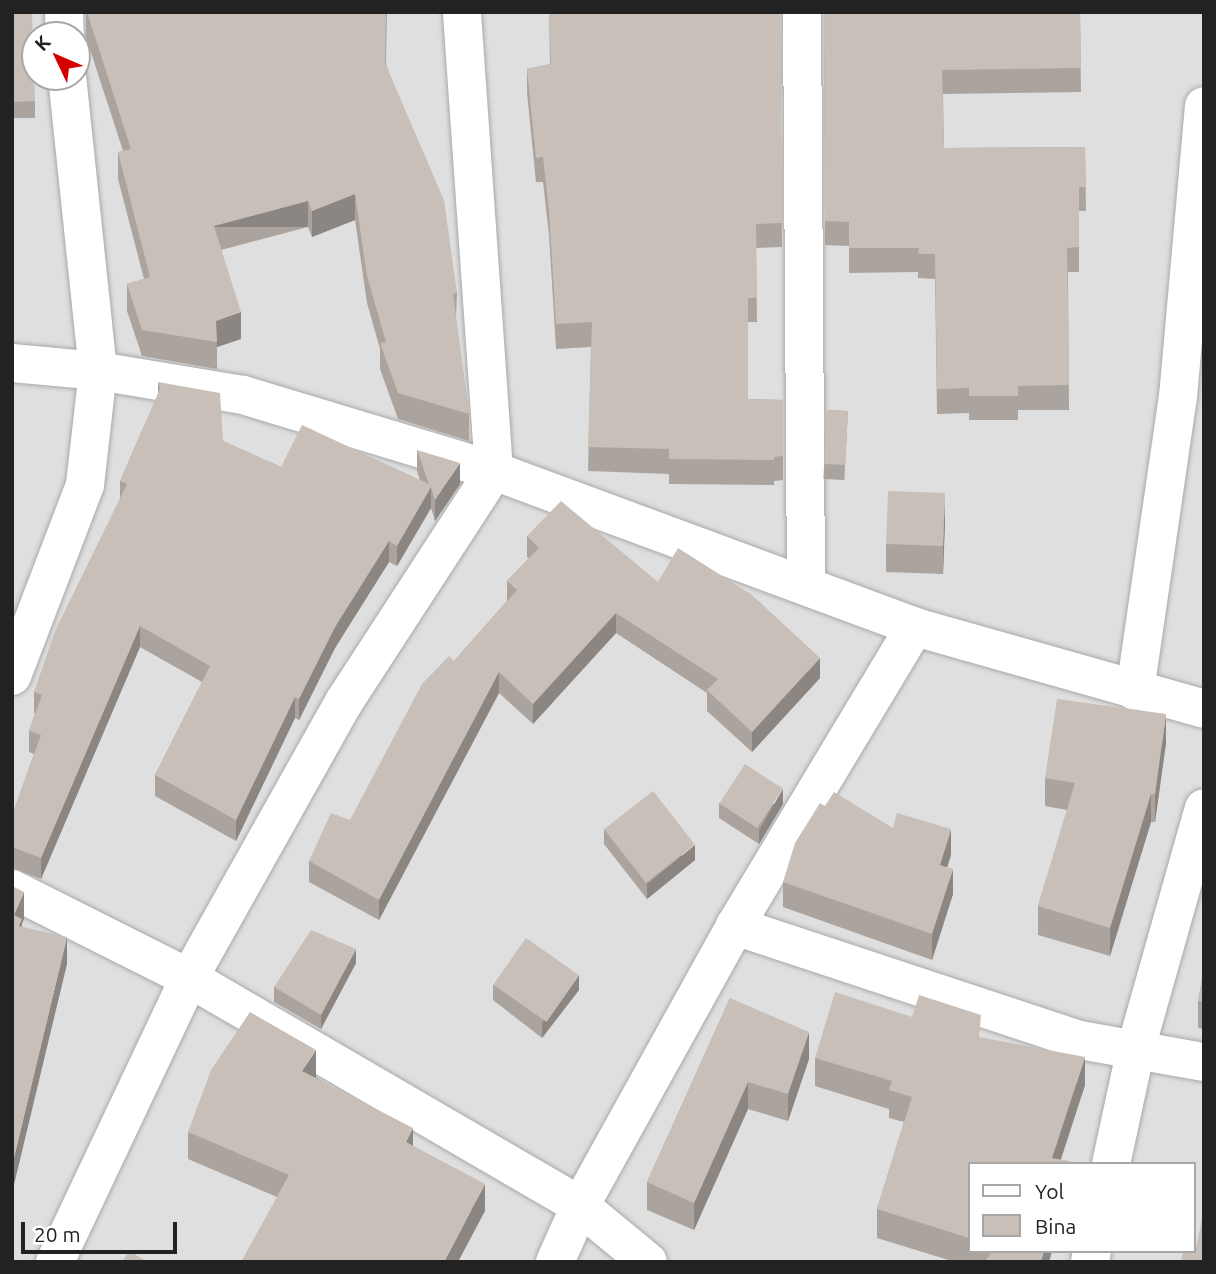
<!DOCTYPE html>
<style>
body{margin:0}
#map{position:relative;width:1216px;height:1274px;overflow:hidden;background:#f2efe9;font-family:Ubuntu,sans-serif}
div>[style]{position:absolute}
.residential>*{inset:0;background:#e0dfdf}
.roads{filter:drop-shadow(0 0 2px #a9a9a9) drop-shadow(0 0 2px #a9a9a9)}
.minor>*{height:38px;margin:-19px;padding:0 19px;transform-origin:19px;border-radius:19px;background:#fff}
.wall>*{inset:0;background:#aba49e;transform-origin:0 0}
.shaded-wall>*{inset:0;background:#8b8681;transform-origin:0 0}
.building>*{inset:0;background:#c7bfb8;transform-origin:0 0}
span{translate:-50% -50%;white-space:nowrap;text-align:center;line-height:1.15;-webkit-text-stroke:5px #fff;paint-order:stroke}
.frame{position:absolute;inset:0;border:14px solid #222;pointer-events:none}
.legend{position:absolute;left:968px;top:1162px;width:228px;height:91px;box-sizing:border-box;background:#fff;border:2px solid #a7a7a7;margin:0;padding:9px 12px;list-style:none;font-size:21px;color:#222}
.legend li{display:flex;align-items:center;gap:14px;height:35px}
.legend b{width:35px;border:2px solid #a7a7a7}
.north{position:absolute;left:21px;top:21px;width:70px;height:70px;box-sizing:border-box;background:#fff;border:2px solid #a7a7a7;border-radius:50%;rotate:314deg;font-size:19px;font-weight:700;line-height:28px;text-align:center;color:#222}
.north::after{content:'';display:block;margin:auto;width:24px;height:32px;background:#d40000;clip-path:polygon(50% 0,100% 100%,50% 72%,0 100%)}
.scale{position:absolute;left:21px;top:1222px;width:156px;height:32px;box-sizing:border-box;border:4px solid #222;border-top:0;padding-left:9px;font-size:21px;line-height:24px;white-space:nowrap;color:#222;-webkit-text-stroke:5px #fff;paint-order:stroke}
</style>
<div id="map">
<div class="residential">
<i style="clip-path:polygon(evenodd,12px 12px,1204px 12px,1204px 1262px,12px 1262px,12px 12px,35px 35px,77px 35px,77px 77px,35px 77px,35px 35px,12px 12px,969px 1164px,1193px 1164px,1193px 1251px,969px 1251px,969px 1164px)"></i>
</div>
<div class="roads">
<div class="minor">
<i style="left:64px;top:12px;width:23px;rotate:88deg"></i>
<i style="left:802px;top:12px;width:573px;rotate:89.6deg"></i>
<i style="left:12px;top:363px;width:86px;rotate:5.3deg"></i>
<i style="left:98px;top:371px;width:147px;rotate:9.4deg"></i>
<i style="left:243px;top:395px;width:262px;rotate:16.8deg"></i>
<i style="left:494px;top:471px;width:449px;rotate:20.3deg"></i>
<i style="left:915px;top:627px;width:300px;rotate:15.8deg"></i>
<i style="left:12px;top:676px;width:204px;rotate:-69.1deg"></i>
<i style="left:85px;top:485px;width:115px;rotate:-83.5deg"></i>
<i style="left:98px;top:371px;width:296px;rotate:-96deg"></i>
<i style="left:1135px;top:691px;width:297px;rotate:-81.7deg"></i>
<i style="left:1178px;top:397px;width:292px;rotate:-84.9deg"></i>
<i style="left:12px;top:889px;width:198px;rotate:26.7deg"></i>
<i style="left:189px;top:978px;width:453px;rotate:30.2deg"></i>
<i style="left:580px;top:1206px;width:88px;rotate:39.5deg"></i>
<i style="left:735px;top:926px;width:363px;rotate:18.3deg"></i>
<i style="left:1080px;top:1040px;width:126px;rotate:10.1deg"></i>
<i style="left:1111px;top:1164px;width:119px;rotate:-77.8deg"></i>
<i style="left:1136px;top:1048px;width:249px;rotate:-74.2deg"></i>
<i style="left:55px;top:1262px;width:314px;rotate:-64.7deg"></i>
<i style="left:189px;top:978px;width:317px;rotate:-60.7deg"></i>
<i style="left:344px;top:702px;width:275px;rotate:-57deg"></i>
<i style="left:494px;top:471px;width:460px;rotate:-94deg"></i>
<i style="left:555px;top:1262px;width:61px;rotate:-65.9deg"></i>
<i style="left:580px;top:1206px;width:320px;rotate:-61deg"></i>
<i style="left:735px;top:926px;width:349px;rotate:-59deg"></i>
<i style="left:1090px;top:1262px;width:11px;rotate:-80deg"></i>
</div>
</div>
<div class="wall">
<i style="clip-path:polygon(12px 12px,35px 101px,35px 118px,12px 118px)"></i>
<i style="clip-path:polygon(86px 12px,387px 12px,386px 64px,457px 293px,456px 320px,469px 414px,469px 441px,398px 419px,380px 369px,380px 349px,367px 303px,355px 220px,312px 237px,308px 227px,221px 250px,241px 339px,217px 347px,217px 369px,142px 356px,127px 311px,127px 284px,144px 279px,118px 179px,118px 152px,123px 151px,86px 37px)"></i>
<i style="clip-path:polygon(549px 12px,780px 12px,782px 247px,756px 248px,757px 322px,748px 322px,748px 399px,783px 400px,783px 480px,774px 481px,774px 485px,669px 484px,669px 474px,588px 471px,591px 347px,556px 349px,549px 235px,543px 182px,536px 182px,527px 93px,527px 69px,550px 64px)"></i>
<i style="clip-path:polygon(824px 12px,1080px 12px,1081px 92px,943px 94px,944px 148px,1085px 147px,1086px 211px,1079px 211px,1079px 272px,1068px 272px,1069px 410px,1018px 410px,1018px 420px,969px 420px,969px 413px,937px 414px,935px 279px,918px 278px,918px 272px,849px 273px,849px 246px,825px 245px)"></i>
<i style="clip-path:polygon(158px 382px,223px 441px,281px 467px,420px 480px,417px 471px,417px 450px,460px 484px,435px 521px,431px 508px,397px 566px,389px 562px,335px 648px,299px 720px,295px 718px,236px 841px,155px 796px,155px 775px,202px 682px,140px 647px,41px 879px,12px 868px,12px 816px,34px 754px,29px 752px,29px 731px,35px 713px,34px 713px,34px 692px,120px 499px,120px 481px,158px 394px)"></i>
<i style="left:827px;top:410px;width:21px;height:69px;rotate:3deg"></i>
<i style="clip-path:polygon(945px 521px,943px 574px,886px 572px,886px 544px)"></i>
<i style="clip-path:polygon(527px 536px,658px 582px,820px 678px,752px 752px,707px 711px,707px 693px,616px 633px,533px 724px,499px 693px,379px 920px,309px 882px,309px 861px,350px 820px,454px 661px,507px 601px,507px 581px,529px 558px,527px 557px)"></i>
<i style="clip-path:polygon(1166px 743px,1155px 822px,1151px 822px,1110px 956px,1038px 935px,1038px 906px,1067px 810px,1045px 806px,1045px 778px)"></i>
<i style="clip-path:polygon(719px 803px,783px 804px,759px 844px,719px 818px)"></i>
<i style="clip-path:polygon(825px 806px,893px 828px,951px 855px,947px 867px,953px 894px,932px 960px,783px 907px,783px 882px)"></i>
<i style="clip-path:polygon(604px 829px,695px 860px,647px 899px,604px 844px)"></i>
<i style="clip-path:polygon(356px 963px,321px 1029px,274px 1002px,274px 987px)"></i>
<i style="clip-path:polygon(1204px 968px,1204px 1029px,1198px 1028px,1198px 1001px)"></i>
<i style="clip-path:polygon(493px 985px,579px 990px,542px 1038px,493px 1000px)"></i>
<i style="clip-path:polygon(730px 998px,809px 1059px,788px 1121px,748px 1109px,694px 1230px,647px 1210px,647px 1182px)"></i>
<i style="clip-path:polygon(981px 1038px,1085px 1085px,1061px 1160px,1070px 1164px,969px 1164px,969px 1251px,1052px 1251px,1049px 1262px,955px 1262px,877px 1238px,877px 1209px,904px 1122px,889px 1118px,889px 1109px,815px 1086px,815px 1058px)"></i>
<i style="clip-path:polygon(316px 1077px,413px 1146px,485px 1211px,277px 1197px,188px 1159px,188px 1132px)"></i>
</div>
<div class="shaded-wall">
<i style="clip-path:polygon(355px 194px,355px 220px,312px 237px,312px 211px)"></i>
<i style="left:308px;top:201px;width:26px;height:97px;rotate:90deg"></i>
<i style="clip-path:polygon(241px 312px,241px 339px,217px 347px,216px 321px)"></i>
<i style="clip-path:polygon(460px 463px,460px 484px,435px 521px,435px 500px)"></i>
<i style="clip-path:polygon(431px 487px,431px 508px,397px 566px,397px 546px)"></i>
<i style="clip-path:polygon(945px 493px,945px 521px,943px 574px,943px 545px)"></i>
<i style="clip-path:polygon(389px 541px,389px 562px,335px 648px,299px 720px,299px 699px,335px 627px)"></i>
<i style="clip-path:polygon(616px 613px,616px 633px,533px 724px,533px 704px)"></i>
<i style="clip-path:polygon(140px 626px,140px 647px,41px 879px,41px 858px)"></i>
<i style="clip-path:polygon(820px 658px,820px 678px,752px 752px,752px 732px)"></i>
<i style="clip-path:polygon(499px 672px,499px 693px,379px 920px,379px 900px)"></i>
<i style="clip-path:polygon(295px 697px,295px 718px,236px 841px,236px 820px)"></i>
<i style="clip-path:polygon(1166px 714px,1166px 743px,1155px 822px,1155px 794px)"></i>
<i style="clip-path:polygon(783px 789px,783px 804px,759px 844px,759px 830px)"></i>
<i style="clip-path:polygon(1151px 794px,1151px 822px,1110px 956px,1110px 928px)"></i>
<i style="clip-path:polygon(951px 829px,951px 855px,940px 890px,940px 865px)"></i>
<i style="clip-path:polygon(695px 845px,695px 860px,647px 899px,647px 884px)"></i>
<i style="clip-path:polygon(953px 869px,953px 894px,932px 960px,932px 934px)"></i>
<i style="clip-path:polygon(24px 892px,24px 919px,22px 924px,22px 946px,14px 915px)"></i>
<i style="clip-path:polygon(67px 937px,67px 964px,12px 1193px,12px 1166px)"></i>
<i style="clip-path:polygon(356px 949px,356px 963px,321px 1029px,321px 1015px)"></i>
<i style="clip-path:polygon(579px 975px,579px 990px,542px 1038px,542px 1023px)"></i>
<i style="clip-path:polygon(809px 1032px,809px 1059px,788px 1121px,788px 1094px)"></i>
<i style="clip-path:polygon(316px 1050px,316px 1077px,302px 1098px,302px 1071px)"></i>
<i style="clip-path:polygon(1085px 1057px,1085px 1085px,1059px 1164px,1052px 1158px)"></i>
<i style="clip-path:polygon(748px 1082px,748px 1109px,694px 1230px,694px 1203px)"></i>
<i style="clip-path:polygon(413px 1128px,413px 1155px,406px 1142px)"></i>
<i style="clip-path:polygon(485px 1184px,485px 1211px,458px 1262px,444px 1262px)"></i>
<i style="clip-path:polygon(1044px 1251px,1052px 1251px,1049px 1262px,1041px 1262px)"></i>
</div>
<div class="building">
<i style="clip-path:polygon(12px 12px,32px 12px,35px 101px,12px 102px)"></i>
<i style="clip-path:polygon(87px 12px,386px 12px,385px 63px,444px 200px,457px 293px,453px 294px,469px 414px,398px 393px,380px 343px,386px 342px,367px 276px,355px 194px,312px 211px,308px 201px,214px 226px,241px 312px,216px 321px,217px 342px,142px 330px,127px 284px,150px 277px,118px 152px,131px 149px)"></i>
<i style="clip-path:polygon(549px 12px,780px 12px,782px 223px,756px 224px,757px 298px,748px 298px,748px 399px,783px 400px,783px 456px,774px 457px,774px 460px,669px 459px,669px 449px,588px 447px,592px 322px,556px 324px,549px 211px,543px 157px,536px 158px,527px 69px,551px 64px)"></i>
<i style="clip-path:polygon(824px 12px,1080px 12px,1081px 68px,942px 70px,944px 148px,1085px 147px,1086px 187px,1079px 187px,1079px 247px,1067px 248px,1069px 385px,1018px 386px,1018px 396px,969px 396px,969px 388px,937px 389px,935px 254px,918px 254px,919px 248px,849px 248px,849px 222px,825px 221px)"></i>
<i style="clip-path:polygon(158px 382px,220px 393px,223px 441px,281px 467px,302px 425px,429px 484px,417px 450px,460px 463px,435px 500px,431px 487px,397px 546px,389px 541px,335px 627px,299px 699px,295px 697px,236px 820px,155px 775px,210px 666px,140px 626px,41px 858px,12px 847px,12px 816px,41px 735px,29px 731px,42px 695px,34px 692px,55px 631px,127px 484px,120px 481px,160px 389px)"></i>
<i style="left:827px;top:410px;width:21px;height:54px;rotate:3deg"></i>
<i style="left:888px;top:491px;width:57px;height:53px;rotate:2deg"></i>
<i style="clip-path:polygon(561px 501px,658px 582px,678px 548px,752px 595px,820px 658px,752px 732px,707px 690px,718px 679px,616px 613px,533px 704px,499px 672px,379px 900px,309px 861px,331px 813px,350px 820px,422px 684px,449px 656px,454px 661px,517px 590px,507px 581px,539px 548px,527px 536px)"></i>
<i style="clip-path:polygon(1057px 699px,1166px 714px,1155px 794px,1151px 794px,1110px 928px,1038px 906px,1075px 783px,1045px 778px)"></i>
<i style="left:745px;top:764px;width:45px;height:47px;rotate:33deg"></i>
<i style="left:653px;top:791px;width:68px;height:62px;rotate:52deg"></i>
<i style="clip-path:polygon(834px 792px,893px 828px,897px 813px,951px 829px,940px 865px,953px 869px,932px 934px,783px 882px,795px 843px,820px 803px,825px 806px)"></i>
<i style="clip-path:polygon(12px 886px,24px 892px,14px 915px,22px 919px,19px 926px,67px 937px,12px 1166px)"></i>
<i style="clip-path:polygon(311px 930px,356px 949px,321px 1015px,274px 987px)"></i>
<i style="left:526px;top:938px;width:65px;height:57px;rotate:35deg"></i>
<i style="clip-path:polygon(1204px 968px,1204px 1002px,1198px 1001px)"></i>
<i style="clip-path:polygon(835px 992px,912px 1017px,919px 995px,981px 1015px,979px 1037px,1085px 1057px,1052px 1158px,1070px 1161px,1069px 1164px,969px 1164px,969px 1238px,877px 1209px,912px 1097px,889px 1090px,892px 1081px,815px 1058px)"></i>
<i style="clip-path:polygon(730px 998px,809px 1032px,788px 1094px,748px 1082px,694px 1203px,647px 1182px)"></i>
<i style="clip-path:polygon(250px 1012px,316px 1050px,302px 1071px,413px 1128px,406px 1142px,485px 1184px,444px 1262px,241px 1262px,289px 1175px,188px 1132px,211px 1070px)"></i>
<i style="clip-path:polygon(1204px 1209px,1204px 1262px,1181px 1262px,1183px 1251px,1195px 1253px)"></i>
<i style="clip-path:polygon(129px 1251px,148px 1262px,122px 1262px)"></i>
<i style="clip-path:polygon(993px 1251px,1044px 1251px,1041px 1262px,984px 1262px)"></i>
</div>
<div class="frame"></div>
<ul class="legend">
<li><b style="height:9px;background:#fff"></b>Yol</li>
<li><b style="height:19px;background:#c7bfb8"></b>Bina</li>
</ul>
<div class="north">K</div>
<div class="scale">20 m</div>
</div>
